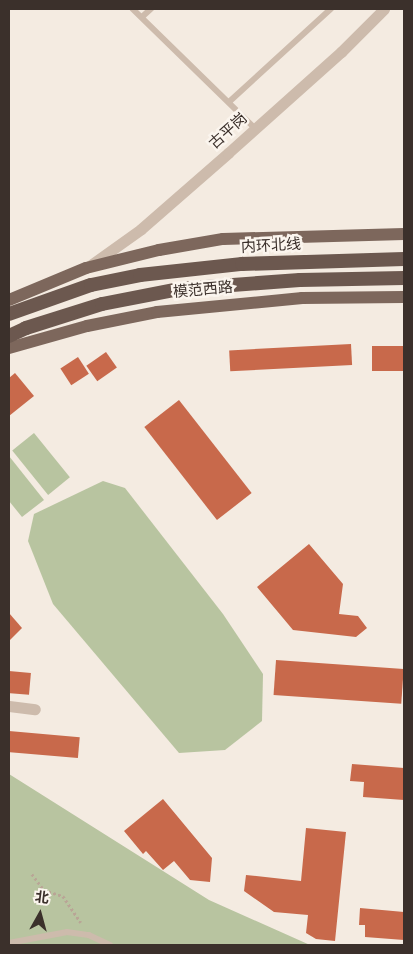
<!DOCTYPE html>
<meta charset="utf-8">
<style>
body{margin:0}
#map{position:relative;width:413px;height:954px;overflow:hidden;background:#f4ebe1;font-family:Overpass,"Noto Sans SC",sans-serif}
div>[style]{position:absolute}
.green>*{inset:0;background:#b8c4a0;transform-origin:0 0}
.building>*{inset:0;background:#c8694b;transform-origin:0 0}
.path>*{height:2.5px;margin-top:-1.25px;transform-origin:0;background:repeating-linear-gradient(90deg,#b9a596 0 2.5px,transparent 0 5px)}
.service>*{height:5.5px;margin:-2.75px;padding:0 2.75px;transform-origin:2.75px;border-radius:2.75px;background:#cdbbac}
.minor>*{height:11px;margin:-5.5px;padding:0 5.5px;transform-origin:5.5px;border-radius:5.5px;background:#cdbbac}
.primary>*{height:12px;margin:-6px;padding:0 6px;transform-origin:6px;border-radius:6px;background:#7d675c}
.trunk>*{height:14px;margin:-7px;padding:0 7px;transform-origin:7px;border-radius:7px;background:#6c584f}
span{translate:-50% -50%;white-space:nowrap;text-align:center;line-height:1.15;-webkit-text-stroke:5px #fbf5ee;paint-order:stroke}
.street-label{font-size:15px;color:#3b302b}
.frame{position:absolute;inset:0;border:10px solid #3b302b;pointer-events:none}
.north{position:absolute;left:15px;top:889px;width:50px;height:50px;-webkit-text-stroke:4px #fbf5ee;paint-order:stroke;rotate:7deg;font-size:14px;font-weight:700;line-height:20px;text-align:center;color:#3b302b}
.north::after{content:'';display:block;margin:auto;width:18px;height:22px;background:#3b302b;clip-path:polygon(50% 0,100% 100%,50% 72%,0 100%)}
</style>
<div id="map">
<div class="green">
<i style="left:34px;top:433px;width:57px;height:28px;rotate:51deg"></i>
<i style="clip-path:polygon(9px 456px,44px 500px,22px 517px,9px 501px)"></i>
<i style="clip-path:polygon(103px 481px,125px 488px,223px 614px,263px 674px,262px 721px,225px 750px,179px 753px,53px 604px,28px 541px,34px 514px)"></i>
<i style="clip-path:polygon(9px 774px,209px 900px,310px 945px,9px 945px)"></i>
</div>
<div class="building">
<i style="left:351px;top:344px;width:21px;height:122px;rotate:87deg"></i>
<i style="left:404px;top:346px;width:25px;height:32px;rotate:90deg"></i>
<i style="left:106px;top:352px;width:19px;height:24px;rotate:55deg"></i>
<i style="left:78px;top:357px;width:20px;height:21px;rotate:57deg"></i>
<i style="clip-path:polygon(15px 373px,34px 396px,9px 416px,9px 378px)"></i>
<i style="left:179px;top:400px;width:118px;height:44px;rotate:52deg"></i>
<i style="clip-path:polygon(309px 544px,343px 584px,339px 614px,358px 616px,367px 628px,356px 637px,293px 630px,257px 587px)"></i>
<i style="clip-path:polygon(9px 613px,22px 628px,9px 641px)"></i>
<i style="left:276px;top:660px;width:128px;height:35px;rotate:4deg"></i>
<i style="left:9px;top:671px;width:22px;height:22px;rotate:5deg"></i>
<i style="left:9px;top:731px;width:71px;height:21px;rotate:5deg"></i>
<i style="clip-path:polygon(352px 764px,404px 768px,404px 800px,363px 797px,364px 782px,350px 781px)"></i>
<i style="clip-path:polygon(163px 799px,212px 858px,210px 882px,190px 880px,174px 861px,163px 870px,146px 851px,143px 854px,124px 831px)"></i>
<i style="clip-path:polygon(306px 828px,346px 832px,335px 941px,316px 939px,306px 933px,308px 915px,274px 912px,244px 891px,246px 875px,301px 881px)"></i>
<i style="clip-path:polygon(360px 908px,404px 912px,404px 940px,365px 937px,365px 925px,359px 925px)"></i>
</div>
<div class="path">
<i style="left:32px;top:874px;width:20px;rotate:53deg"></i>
<i style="left:44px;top:890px;width:20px;rotate:18deg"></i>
<i style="left:63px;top:896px;width:32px;rotate:56deg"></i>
</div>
<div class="service">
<i style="left:133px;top:9px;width:172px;rotate:44.3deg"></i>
<i style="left:142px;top:17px;width:12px;rotate:-42deg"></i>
<i style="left:229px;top:102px;width:138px;rotate:-42.4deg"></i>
<i style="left:9px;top:943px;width:59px;rotate:-10.7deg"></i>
<i style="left:67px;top:932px;width:22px;rotate:8deg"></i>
<i style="left:89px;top:935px;width:23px;rotate:25deg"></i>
</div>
<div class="minor">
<i style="left:88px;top:267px;width:65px;rotate:-35.6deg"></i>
<i style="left:141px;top:229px;width:116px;rotate:-41.1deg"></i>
<i style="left:228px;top:153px;width:152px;rotate:-41.8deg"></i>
<i style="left:341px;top:52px;width:61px;rotate:-45deg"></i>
<i style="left:9px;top:706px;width:26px;rotate:7deg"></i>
</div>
<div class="primary">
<i style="left:9px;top:300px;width:83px;rotate:-22.6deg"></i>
<i style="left:86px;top:268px;width:75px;rotate:-13.9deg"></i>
<i style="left:159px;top:250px;width:65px;rotate:-9.8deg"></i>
<i style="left:223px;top:239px;width:181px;rotate:-1.6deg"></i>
<i style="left:9px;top:348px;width:81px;rotate:-15.8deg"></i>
<i style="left:87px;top:326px;width:71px;rotate:-11.3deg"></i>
<i style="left:157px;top:312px;width:146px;rotate:-5.5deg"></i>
<i style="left:302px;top:298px;width:102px;rotate:-0.6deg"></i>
</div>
<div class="trunk">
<i style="left:9px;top:314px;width:87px;rotate:-19.5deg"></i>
<i style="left:91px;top:285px;width:50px;rotate:-11.5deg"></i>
<i style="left:140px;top:275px;width:103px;rotate:-6.2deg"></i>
<i style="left:242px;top:264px;width:162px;rotate:-1.8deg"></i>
<i style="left:9px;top:336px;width:19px;rotate:-25deg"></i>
<i style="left:26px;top:328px;width:80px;rotate:-17.5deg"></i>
<i style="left:102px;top:304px;width:78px;rotate:-11deg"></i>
<i style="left:179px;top:289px;width:121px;rotate:-4.3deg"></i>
<i style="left:300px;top:280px;width:104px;rotate:-1.1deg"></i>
</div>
<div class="street-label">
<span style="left:229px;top:132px;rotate:-42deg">古平岗</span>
<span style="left:271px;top:247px;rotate:-3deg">内环北线</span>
<span style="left:203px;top:291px;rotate:-5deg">模范西路</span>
</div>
<div class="frame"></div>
<div class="north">北</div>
</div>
